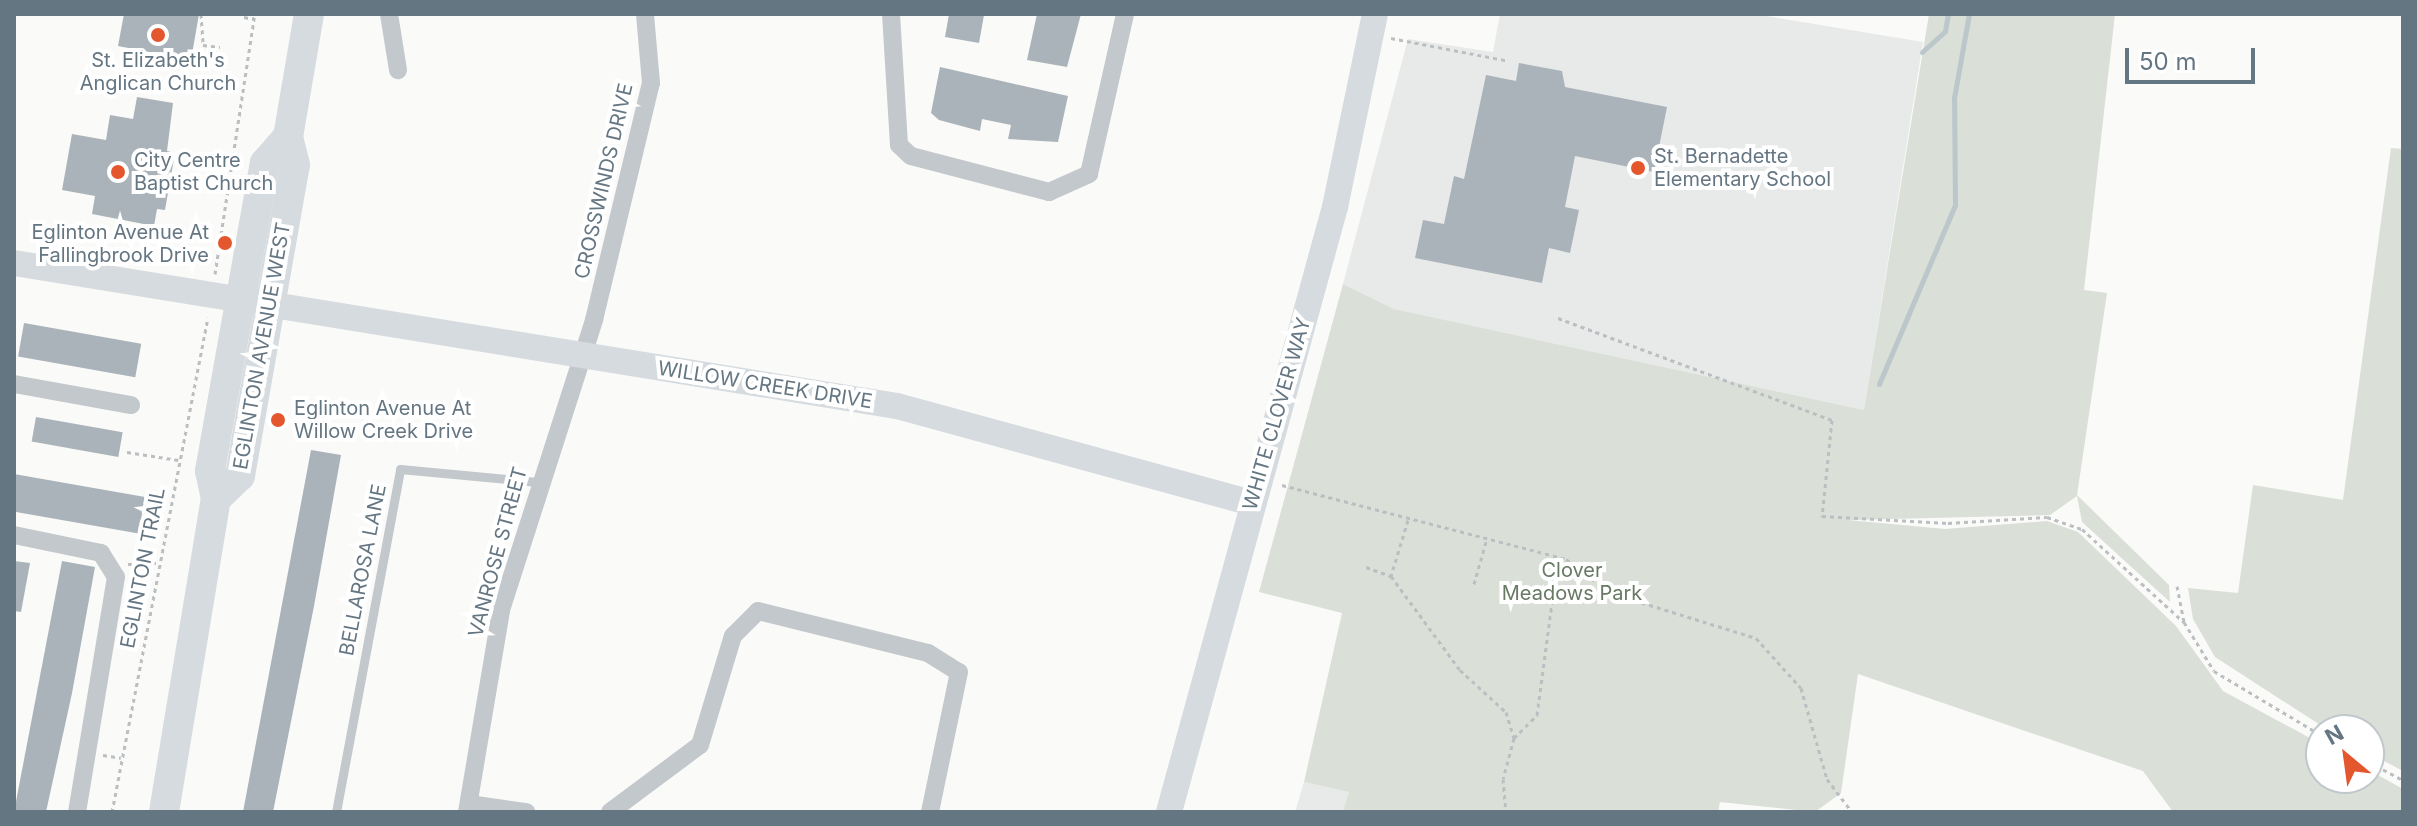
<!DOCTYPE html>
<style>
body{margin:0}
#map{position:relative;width:2417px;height:826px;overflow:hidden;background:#fafaf8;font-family:Inter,sans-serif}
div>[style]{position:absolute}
.built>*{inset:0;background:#e8e9e9}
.green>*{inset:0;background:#dadfd7}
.stream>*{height:5px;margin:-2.5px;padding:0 2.5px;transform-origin:2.5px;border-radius:2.5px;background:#bbc7cb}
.building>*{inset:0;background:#aab3b9;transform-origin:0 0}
.path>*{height:3px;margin-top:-1.5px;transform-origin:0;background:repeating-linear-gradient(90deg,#bbbfc2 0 4px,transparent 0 8px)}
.lane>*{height:9px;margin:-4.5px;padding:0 4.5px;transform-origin:4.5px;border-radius:4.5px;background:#c3c8cc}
.street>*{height:18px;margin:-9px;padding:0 9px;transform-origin:9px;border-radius:9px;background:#c3c8cc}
.secondary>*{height:26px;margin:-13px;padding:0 13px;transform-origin:13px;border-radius:13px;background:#d6dbdf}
.primary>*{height:30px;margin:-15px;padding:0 15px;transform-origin:15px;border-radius:15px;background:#d6dbdf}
.dots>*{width:22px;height:22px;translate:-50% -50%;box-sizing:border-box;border:4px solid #fff;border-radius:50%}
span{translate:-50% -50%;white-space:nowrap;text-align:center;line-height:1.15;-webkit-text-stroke:8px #fff;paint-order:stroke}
.poi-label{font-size:20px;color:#657683}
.left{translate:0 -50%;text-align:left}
.right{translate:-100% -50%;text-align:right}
.street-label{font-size:20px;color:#657683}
.park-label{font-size:20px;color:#687a64}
.frame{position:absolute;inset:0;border:16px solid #657683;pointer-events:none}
.north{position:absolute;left:2305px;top:714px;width:80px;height:80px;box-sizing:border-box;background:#fff;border:2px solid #c1c8cd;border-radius:50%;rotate:331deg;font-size:22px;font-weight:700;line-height:32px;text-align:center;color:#657683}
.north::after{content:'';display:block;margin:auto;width:28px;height:36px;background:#e4572e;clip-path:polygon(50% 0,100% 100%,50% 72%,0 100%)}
.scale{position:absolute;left:2125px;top:48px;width:130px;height:36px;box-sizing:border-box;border:4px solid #657683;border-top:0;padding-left:10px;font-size:24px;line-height:28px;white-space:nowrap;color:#657683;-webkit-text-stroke:6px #fff;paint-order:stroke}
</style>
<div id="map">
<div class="built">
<i style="clip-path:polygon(1500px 14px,1754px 14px,1923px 42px,1864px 410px,1394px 309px,1343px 284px,1408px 39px,1493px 52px)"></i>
<i style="clip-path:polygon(1304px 782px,1440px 812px,1295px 812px)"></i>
</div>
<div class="green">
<i style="clip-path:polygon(1929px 14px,2115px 14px,2084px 290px,2107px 293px,2077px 495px,2169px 585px,2170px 602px,2082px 522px,2077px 496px,2050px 515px,1848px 520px,1945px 529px,2047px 521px,2078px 532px,2176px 626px,2223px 691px,2321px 744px,2321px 778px,2369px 778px,2369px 770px,2403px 789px,2403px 812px,2173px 812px,2143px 771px,1858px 674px,1841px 793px,1815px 812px,1720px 802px,1718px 812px,1343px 812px,1349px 792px,1304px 782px,1342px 613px,1259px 592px,1343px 284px,1394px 309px,1864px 410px)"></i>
<i style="clip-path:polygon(2391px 148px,2403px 149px,2403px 771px,2369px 753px,2369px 730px,2328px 730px,2215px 657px,2193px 619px,2188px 588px,2238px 593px,2253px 485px,2343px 500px)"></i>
</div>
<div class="stream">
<i style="left:1922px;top:52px;width:31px;rotate:-42deg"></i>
<i style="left:1945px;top:31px;width:17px;rotate:-80deg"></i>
<i style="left:1879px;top:384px;width:194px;rotate:-67deg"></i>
<i style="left:1955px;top:205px;width:107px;rotate:-90.5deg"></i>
<i style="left:1954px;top:98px;width:85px;rotate:-79.9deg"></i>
</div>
<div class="building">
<i style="clip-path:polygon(124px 14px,199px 14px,191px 60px,118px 46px)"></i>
<i style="clip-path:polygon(949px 14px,984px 15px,979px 43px,945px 37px)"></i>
<i style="clip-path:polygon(1037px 14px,1081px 14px,1067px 67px,1027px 60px)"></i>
<i style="clip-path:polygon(1519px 63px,1562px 71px,1565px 87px,1667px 107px,1654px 172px,1575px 156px,1565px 207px,1579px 210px,1570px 253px,1549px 248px,1542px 283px,1415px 258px,1423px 220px,1444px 224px,1454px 176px,1464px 179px,1486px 75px,1516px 81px)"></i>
<i style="clip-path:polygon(940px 67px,1068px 96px,1058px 142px,1008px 139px,1011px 125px,982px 119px,980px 131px,939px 120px,931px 113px)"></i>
<i style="clip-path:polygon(137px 97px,173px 103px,167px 151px,175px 153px,165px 210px,157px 209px,154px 226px,92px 214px,95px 196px,62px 190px,72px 134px,106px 140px,110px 115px,133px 119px)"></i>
<i style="left:24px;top:323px;width:119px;height:34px;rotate:10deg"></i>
<i style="left:36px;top:417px;width:88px;height:25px;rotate:10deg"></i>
<i style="clip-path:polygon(311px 450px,341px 455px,314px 606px,273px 812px,243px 812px)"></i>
<i style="left:14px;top:474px;width:133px;height:37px;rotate:10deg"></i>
<i style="clip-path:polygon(14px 561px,30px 563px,21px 612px,14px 611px)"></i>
<i style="clip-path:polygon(62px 561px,95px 567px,72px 693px,46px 812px,14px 812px)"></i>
</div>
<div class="path">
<i style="left:201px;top:14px;width:31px;rotate:86deg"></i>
<i style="left:203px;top:45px;width:17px;rotate:7deg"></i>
<i style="left:244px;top:17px;width:10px;rotate:11deg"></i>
<i style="left:1391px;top:38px;width:120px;rotate:11deg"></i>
<i style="left:215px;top:274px;width:263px;rotate:-81.3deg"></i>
<i style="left:1558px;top:318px;width:292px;rotate:20.4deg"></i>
<i style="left:1832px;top:420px;width:97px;rotate:95.9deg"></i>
<i style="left:1822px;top:516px;width:126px;rotate:3.2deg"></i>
<i style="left:1948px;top:523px;width:99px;rotate:-3.5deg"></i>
<i style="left:2047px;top:517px;width:37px;rotate:19deg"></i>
<i style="left:2082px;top:529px;width:138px;rotate:42.4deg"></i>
<i style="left:127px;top:452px;width:52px;rotate:8.9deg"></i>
<i style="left:1282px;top:485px;width:293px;rotate:14.6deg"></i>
<i style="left:1566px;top:559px;width:56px;rotate:37.1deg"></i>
<i style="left:1611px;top:593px;width:152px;rotate:17.2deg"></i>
<i style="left:1756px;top:638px;width:67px;rotate:48deg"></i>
<i style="left:1801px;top:688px;width:95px;rotate:74.1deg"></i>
<i style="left:1827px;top:779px;width:41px;rotate:52.9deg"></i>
<i style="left:1408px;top:520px;width:59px;rotate:106.9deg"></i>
<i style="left:1391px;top:576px;width:117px;rotate:53.7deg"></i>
<i style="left:1460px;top:670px;width:62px;rotate:42.4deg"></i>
<i style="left:1506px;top:712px;width:27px;rotate:73deg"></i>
<i style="left:1514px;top:738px;width:42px;rotate:105deg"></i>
<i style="left:1503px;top:779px;width:33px;rotate:85deg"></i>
<i style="left:128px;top:564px;width:28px;rotate:-2deg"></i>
<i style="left:1366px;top:567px;width:27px;rotate:20deg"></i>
<i style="left:1474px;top:584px;width:44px;rotate:-74.1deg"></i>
<i style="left:2177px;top:586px;width:37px;rotate:79deg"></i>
<i style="left:2184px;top:622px;width:57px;rotate:58.5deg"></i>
<i style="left:2214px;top:671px;width:125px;rotate:30.9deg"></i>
<i style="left:1514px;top:738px;width:33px;rotate:-45deg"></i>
<i style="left:1537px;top:715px;width:158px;rotate:-82.4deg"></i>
<i style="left:103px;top:755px;width:18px;rotate:9deg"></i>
<i style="left:2369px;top:762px;width:38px;rotate:28deg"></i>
<i style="left:112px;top:812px;width:504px;rotate:-79.02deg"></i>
</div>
<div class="lane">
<i style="left:336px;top:812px;width:349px;rotate:-79.4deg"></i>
<i style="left:400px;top:469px;width:138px;rotate:5.4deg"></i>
</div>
<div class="street">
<i style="left:389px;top:14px;width:57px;rotate:80.9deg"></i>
<i style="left:891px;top:14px;width:131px;rotate:86.5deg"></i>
<i style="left:899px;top:145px;width:16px;rotate:43deg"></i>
<i style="left:911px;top:156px;width:143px;rotate:14.6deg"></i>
<i style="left:1049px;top:192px;width:44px;rotate:-24.2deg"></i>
<i style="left:1089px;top:174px;width:164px;rotate:-77.3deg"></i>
<i style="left:14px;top:384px;width:119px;rotate:10.2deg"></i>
<i style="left:14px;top:535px;width:89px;rotate:11.7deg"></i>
<i style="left:101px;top:553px;width:28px;rotate:58deg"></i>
<i style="left:116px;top:577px;width:238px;rotate:99.4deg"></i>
<i style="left:469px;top:804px;width:58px;rotate:8deg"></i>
<i style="left:467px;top:812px;width:205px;rotate:-80.4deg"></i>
<i style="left:501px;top:610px;width:305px;rotate:-72.2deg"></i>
<i style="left:594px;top:320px;width:244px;rotate:-76.5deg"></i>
<i style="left:651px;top:83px;width:69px;rotate:-95deg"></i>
<i style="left:610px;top:812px;width:112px;rotate:-36.7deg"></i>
<i style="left:700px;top:745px;width:114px;rotate:-73.2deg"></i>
<i style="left:733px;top:636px;width:35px;rotate:-45deg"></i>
<i style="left:758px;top:611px;width:175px;rotate:13.9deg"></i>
<i style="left:928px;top:653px;width:36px;rotate:32deg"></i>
<i style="left:959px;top:672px;width:143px;rotate:101.7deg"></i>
</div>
<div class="secondary">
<i style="left:14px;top:263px;width:895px;rotate:9.2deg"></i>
<i style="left:897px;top:406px;width:368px;rotate:15.3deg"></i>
<i style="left:1169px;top:812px;width:627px;rotate:-74.66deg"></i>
<i style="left:1335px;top:207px;width:197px;rotate:-78.3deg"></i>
</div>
<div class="primary">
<i style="left:216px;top:499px;width:33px;rotate:-44deg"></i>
<i style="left:240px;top:476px;width:316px;rotate:-80deg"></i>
<i style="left:295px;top:165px;width:29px;rotate:-104deg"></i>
<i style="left:288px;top:137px;width:125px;rotate:-80.3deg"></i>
<i style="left:164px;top:812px;width:317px;rotate:-80.6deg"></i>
<i style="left:216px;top:499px;width:29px;rotate:-102deg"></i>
<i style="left:210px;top:471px;width:313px;rotate:-79.9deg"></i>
<i style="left:265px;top:163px;width:35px;rotate:-49deg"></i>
</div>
<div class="dots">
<i style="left:158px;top:35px;background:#e4572e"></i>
<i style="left:1638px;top:168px;background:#e4572e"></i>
<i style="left:118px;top:172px;background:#e4572e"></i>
<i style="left:225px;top:243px;background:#e4572e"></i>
<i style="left:278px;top:420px;background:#e4572e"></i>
</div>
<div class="poi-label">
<span style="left:158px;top:72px">St. Elizabeth's<br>Anglican Church</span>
<span class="left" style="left:1654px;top:168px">St. Bernadette<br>Elementary School</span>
<span class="left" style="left:134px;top:172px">City Centre<br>Baptist Church</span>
<span class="right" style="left:209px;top:244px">Eglinton Avenue At<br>Fallingbrook Drive</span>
<span class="left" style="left:294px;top:420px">Eglinton Avenue At<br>Willow Creek Drive</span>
</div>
<div class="street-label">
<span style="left:604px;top:181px;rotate:-77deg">CROSSWINDS DRIVE</span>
<span style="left:262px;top:346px;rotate:-80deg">EGLINTON AVENUE WEST</span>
<span style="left:765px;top:385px;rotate:9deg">WILLOW CREEK DRIVE</span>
<span style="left:1277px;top:414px;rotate:-74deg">WHITE CLOVER WAY</span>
<span style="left:498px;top:552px;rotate:-75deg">VANROSE STREET</span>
<span style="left:143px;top:568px;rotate:-79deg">EGLINTON TRAIL</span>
<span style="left:363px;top:570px;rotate:-79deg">BELLAROSA LANE</span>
</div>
<div class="park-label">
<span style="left:1572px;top:582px">Clover<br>Meadows Park</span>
</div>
<div class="frame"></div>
<div class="north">N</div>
<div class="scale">50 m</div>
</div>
